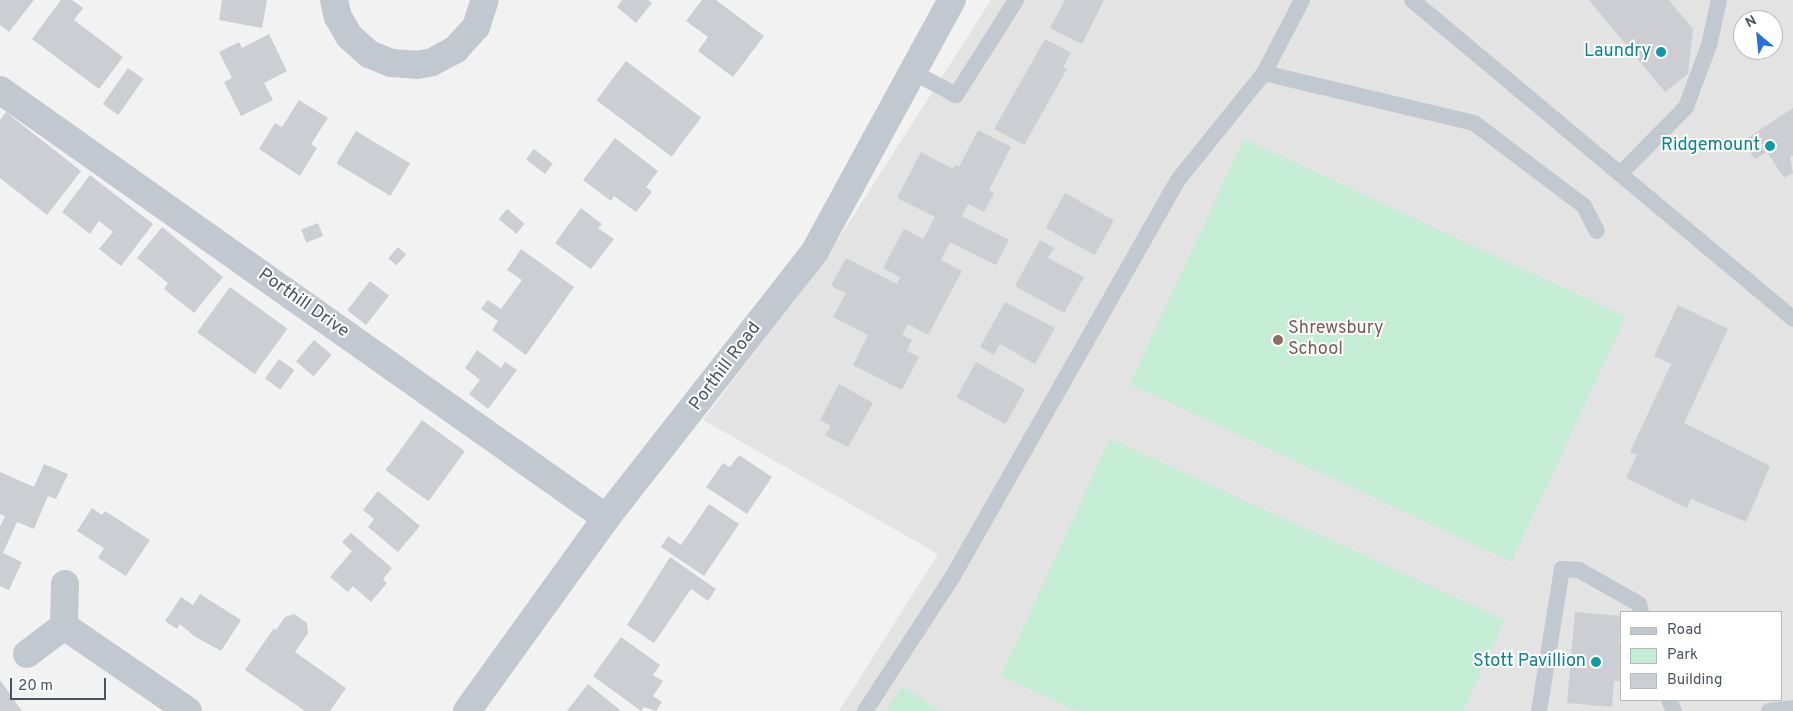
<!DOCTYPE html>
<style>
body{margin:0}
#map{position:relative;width:1793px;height:711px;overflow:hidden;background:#f3f2f2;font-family:Overpass,sans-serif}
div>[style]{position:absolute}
.education>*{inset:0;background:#e4e3e3}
.green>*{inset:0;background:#c5ecd5;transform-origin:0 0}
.building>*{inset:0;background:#ccced3;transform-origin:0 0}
.service>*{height:16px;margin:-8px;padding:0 8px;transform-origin:8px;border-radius:8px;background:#c1c8cf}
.minor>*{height:28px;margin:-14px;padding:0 14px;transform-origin:14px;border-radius:14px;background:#c1c8cf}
.tertiary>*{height:28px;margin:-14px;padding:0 14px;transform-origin:14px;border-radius:14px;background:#c1c8cf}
.dots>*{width:14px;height:14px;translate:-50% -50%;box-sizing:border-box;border:2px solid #fff;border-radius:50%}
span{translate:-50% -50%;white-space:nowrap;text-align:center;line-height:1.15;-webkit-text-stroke:4px #fff;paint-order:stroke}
.culture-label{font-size:18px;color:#0d838f}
.right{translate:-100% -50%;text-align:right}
.street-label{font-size:18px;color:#4b545d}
.education-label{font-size:18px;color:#785e54}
.left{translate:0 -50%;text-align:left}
.legend{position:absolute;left:1620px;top:611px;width:162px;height:90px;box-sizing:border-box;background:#fff;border:1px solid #b7bbbe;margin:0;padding:6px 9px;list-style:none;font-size:15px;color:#4b545d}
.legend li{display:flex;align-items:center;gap:10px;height:25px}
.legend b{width:25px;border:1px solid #b7bbbe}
.north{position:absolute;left:1733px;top:10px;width:50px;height:50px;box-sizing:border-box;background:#fff;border:1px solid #b7bbbe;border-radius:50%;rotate:332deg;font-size:14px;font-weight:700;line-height:20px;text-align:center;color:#4b545d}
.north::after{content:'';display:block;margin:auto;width:18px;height:22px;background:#2970d6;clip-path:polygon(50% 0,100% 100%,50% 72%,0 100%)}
.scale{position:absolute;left:10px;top:678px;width:96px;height:22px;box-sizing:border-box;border:2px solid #4b545d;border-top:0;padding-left:6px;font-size:15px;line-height:18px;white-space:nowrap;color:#4b545d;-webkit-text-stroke:4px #fff;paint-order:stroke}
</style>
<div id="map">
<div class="education">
<i style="clip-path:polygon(evenodd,991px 0,1793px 0,1793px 711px,839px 711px,938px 554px,703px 420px,825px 260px,991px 0,1743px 20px,1773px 20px,1773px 50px,1743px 50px,1743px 20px,991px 0,1622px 612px,1782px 612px,1782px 700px,1622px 700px,1622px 612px)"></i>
</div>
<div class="green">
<i style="left:1244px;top:139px;width:421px;height:270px;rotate:25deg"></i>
<i style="clip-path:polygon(1110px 439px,1505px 620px,1463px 711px,1078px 711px,1001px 676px)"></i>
<i style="clip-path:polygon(903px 686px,940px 711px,886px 711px)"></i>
</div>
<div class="building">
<i style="clip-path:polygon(0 0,34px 0,9px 32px,0 25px)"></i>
<i style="clip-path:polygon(61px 0,72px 0,83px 8px,74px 20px,123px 57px,99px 89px,32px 39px)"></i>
<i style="clip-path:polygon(222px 0,267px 0,262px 28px,219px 20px)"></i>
<i style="clip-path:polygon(622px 0,648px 0,652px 3px,636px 23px,617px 7px)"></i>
<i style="clip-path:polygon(702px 0,716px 0,764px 36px,733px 77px,698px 51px,708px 37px,686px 21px)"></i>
<i style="clip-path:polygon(1065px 0,1104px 0,1082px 44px,1050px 28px)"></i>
<i style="clip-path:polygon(1589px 0,1669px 0,1693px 29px,1688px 74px,1665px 92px)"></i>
<i style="clip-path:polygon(269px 34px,287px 71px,264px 83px,273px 100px,241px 116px,224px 82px,232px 78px,219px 52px,239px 42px,242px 48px)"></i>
<i style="clip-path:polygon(1045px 39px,1071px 53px,1063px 67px,1067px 69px,1024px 145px,994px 129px)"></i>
<i style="left:626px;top:61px;width:94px;height:49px;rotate:37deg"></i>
<i style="left:128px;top:68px;width:19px;height:44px;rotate:35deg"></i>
<i style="clip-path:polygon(299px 100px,328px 118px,311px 144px,317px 148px,300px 176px,259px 149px,275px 123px,282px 127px)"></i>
<i style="clip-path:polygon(1793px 108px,1793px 155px,1790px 157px,1793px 173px,1784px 178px,1767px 152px,1755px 159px,1743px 141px)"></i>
<i style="clip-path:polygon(6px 112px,81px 171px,47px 215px,0 178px,0 120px)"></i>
<i style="clip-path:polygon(978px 130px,1011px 147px,989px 190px,994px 193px,984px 212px,968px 204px,962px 216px,1009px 240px,996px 265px,950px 242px,941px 260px,962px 271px,928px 335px,908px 324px,902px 335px,912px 340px,907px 351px,919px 357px,902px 390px,853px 365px,868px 335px,833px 317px,846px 293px,831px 286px,846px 258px,897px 284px,900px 277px,883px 268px,904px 229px,923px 239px,935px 217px,897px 198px,921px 152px,953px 169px,955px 165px,959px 167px)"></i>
<i style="left:356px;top:131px;width:63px;height:38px;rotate:31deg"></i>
<i style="clip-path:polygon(615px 138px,658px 171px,646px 187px,652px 192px,636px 212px,614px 196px,611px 201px,583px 180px)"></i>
<i style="left:534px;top:149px;width:24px;height:13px;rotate:38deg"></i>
<i style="clip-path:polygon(90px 175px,153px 224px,121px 266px,99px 249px,113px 232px,99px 221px,90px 234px,62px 212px)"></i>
<i style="left:1065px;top:193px;width:56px;height:40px;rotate:29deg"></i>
<i style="clip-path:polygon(581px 208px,602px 224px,598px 228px,614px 239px,591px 269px,555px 243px)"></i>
<i style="left:507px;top:209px;width:23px;height:13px;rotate:40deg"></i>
<i style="left:318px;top:223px;width:14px;height:18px;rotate:69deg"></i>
<i style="clip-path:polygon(162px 227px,223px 277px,194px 313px,164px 289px,168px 283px,137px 258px)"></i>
<i style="clip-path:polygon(1040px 240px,1054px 248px,1048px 258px,1084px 277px,1064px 313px,1015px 286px)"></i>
<i style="left:398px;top:247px;width:11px;height:15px;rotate:41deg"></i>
<i style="clip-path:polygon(521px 249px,574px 287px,526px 355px,492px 330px,498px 321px,481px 309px,488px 300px,501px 309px,522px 280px,507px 270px)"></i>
<i style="left:370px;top:281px;width:24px;height:37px;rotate:38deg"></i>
<i style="left:230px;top:287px;width:71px;height:56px;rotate:36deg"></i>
<i style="clip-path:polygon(1005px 302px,1055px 328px,1035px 364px,1000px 344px,994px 355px,980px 347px)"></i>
<i style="clip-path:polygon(1678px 305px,1728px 329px,1684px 423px,1770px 466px,1746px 522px,1691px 499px,1687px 508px,1626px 478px,1637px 455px,1630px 452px,1671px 364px,1654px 356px)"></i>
<i style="left:314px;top:340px;width:23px;height:28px;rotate:40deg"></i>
<i style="clip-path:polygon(477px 350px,501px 368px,505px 362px,517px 370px,488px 409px,469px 394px,480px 380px,465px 368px)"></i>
<i style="left:279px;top:359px;width:19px;height:24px;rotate:36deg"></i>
<i style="left:976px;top:362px;width:56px;height:40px;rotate:29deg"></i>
<i style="clip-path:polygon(839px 384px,873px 403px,848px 447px,825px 435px,831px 426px,820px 420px)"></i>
<i style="left:422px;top:420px;width:53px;height:62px;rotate:36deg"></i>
<i style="clip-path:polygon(739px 455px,772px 477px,747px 514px,706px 487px,723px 463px,730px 467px)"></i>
<i style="clip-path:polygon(44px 464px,68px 474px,56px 499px,48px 496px,34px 529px,17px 522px,3px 553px,22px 562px,9px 590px,0 586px,0 527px,5px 516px,0 514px,0 472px,34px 487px)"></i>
<i style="clip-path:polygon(378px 491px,420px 526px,398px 552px,368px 527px,374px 519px,363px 510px)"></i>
<i style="clip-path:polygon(709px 504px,739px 524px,704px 576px,661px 547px,668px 536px,681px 545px)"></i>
<i style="clip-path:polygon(92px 508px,102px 515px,105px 511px,150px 540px,126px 576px,98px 558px,104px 548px,77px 531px)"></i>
<i style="clip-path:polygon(351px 533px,392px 568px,383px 579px,387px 583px,371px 602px,353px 586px,348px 592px,330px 577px,352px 551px,342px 542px)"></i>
<i style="clip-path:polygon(670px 557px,716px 589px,708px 601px,691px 589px,654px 643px,627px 625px)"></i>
<i style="clip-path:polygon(200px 594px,241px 620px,221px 651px,194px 636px,180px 624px,177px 629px,165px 621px,181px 597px,193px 605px)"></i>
<i style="clip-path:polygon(1575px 612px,1621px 616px,1619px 644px,1622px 644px,1622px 681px,1614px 681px,1612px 707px,1567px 703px)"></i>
<i style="clip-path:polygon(294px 614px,307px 623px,308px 633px,295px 652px,346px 688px,330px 711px,305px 711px,245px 670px,274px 628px,276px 630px,285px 617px)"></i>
<i style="clip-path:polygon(621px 637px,660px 665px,653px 675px,663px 681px,653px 696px,662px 702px,656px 711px,644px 707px,641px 711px,593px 676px)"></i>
<i style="clip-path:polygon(0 680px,22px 711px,0 711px)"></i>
<i style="clip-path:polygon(588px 684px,620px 710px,619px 711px,567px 711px)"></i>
</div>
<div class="service">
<i style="left:1412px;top:0;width:497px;rotate:39.9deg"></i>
<i style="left:913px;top:72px;width:49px;rotate:28.1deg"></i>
<i style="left:956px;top:95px;width:112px;rotate:-57.7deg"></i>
<i style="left:1264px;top:73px;width:216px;rotate:13.4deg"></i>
<i style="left:1474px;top:123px;width:138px;rotate:37deg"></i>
<i style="left:1584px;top:206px;width:28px;rotate:63deg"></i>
<i style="left:1620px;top:174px;width:94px;rotate:-45.4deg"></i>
<i style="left:1686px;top:107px;width:66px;rotate:-69.6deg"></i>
<i style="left:1709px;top:45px;width:46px;rotate:-77.5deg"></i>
<i style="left:1669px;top:700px;width:12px;rotate:66deg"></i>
<i style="left:865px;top:711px;width:161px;rotate:-56.9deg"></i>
<i style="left:953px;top:576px;width:455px;rotate:-60.4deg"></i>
<i style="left:1178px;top:180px;width:137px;rotate:-51.2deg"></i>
<i style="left:1264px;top:73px;width:82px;rotate:-62.5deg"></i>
<i style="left:1539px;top:711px;width:144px;rotate:-80.8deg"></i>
<i style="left:1562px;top:569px;width:17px;rotate:3deg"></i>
<i style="left:1579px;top:570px;width:69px;rotate:29.5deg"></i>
<i style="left:1639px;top:604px;width:8px;rotate:76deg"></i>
<i style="left:1769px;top:711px;width:24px;rotate:-7deg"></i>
</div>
<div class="minor">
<i style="left:334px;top:0;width:17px;rotate:77deg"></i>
<i style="left:338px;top:17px;width:22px;rotate:60deg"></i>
<i style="left:349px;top:36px;width:27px;rotate:42deg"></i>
<i style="left:369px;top:54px;width:24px;rotate:22deg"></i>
<i style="left:391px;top:63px;width:26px;rotate:4deg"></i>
<i style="left:417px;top:65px;width:15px;rotate:-11deg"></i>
<i style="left:432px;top:62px;width:27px;rotate:-28deg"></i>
<i style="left:456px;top:49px;width:30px;rotate:-48deg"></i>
<i style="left:476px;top:27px;width:28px;rotate:-72deg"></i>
<i style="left:0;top:90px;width:742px;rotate:35.23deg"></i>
<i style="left:65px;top:584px;width:42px;rotate:91.4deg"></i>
<i style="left:64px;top:626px;width:150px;rotate:34.4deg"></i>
<i style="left:27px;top:654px;width:46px;rotate:-37.1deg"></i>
</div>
<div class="tertiary">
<i style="left:467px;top:711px;width:238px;rotate:-54.2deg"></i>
<i style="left:606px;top:518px;width:339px;rotate:-51.9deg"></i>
<i style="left:815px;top:251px;width:286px;rotate:-61.4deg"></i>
</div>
<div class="dots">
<i style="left:1661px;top:52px;background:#0f9aa8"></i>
<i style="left:1770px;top:146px;background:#0f9aa8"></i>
<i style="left:1278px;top:340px;background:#8d6e63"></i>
<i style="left:1596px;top:662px;background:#0f9aa8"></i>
</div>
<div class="culture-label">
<span class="right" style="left:1651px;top:52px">Laundry</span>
<span class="right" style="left:1760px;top:146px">Ridgemount</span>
<span class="right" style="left:1586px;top:662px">Stott Pavillion</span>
</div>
<div class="street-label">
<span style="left:303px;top:304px;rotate:35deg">Porthill Drive</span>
<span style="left:726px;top:367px;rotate:-53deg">Porthill Road</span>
</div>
<div class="education-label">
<span class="left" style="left:1288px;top:340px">Shrewsbury<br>School</span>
</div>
<ul class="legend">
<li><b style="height:6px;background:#c1c8cf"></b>Road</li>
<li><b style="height:14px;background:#c5ecd5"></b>Park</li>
<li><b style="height:14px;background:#ccced3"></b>Building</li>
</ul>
<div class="north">N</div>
<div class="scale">20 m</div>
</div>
